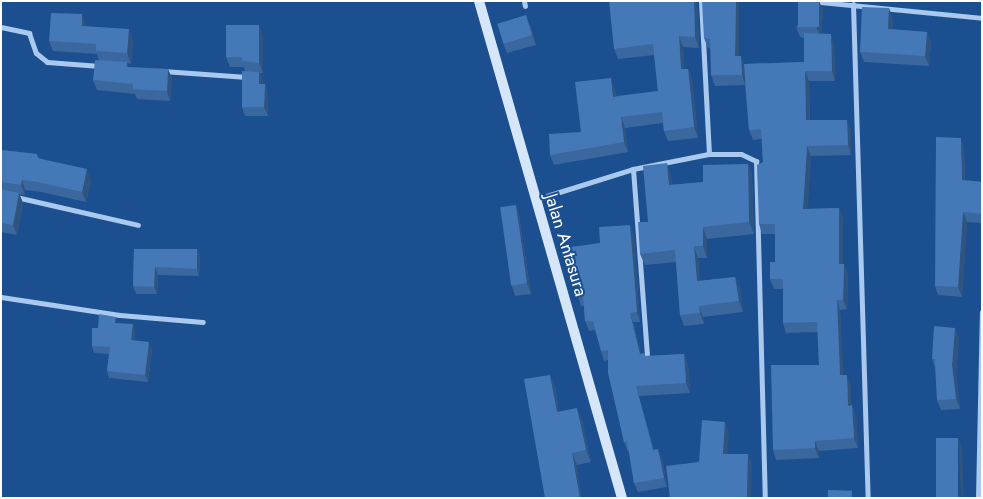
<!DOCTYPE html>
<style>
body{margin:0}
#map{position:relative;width:983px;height:499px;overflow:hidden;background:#1b4f8f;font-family:Jost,sans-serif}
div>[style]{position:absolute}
.minor>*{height:5px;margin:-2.5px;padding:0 2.5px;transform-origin:2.5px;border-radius:2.5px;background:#a9c9ee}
.secondary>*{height:10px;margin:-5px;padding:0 5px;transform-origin:5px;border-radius:5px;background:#d6e6fa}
.wall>*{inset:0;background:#3a679d}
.shaded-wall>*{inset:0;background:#305480}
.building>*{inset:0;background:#4478b7;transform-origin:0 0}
span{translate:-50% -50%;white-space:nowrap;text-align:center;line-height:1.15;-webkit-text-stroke:4px #1b4f8f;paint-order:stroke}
.street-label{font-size:18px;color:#fff}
.frame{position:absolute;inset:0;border:2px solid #fff;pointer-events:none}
</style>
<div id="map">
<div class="minor">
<i style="left:524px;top:1px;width:5px;rotate:79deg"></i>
<i style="left:810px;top:1px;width:173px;rotate:5.6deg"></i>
<i style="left:853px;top:4px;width:494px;rotate:88.3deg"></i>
<i style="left:1px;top:27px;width:29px;rotate:12deg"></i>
<i style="left:29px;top:33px;width:21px;rotate:71deg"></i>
<i style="left:36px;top:53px;width:14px;rotate:39deg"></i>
<i style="left:47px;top:62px;width:53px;rotate:4.3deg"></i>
<i style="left:163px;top:71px;width:84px;rotate:4.1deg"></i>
<i style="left:709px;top:154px;width:32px"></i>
<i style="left:741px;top:154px;width:17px;rotate:25deg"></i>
<i style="left:756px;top:161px;width:337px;rotate:88.5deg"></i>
<i style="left:633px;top:169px;width:186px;rotate:85.7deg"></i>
<i style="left:16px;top:197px;width:125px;rotate:12.9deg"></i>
<i style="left:537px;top:199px;width:101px;rotate:-17.4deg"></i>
<i style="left:633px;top:169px;width:77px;rotate:-11.2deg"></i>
<i style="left:709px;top:154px;width:153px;rotate:-93deg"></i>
<i style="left:1px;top:297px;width:120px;rotate:8.6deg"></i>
<i style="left:120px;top:315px;width:83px;rotate:4.8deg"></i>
<i style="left:978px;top:498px;width:186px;rotate:-88.8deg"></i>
</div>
<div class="secondary">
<i style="left:479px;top:1px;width:517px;rotate:73.95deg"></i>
</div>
<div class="wall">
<i style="clip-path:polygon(697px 1px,699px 48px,683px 47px,684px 69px,688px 69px,692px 79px,698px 138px,668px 141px,664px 131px,663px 123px,625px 128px,628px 152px,554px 165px,550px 155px,581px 132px,615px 89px,616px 96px,658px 91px,654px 55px,618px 59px,614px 49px)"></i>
<i style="clip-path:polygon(819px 1px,823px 11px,821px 33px,834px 43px,835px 81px,809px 81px,810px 120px,847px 120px,851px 130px,851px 155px,811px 156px,807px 209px,839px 208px,843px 218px,843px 264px,848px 274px,847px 309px,840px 310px,843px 375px,851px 385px,851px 405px,856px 415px,858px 448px,819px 451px,819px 458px,776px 460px,773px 450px,819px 365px,818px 332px,786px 333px,783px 323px,783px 289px,774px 289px,770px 279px,775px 262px,775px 234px,762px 234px,759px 224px,763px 162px,762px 139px,753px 140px,749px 130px,745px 85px,715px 86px,711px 75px,711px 49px,708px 48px,704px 38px,739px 2px,739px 56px,744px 64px,804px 62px,804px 38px,800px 37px,796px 27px)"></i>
<i style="clip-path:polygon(82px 14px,86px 26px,133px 39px,131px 64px,127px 63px,128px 67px,168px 69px,172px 79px,170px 101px,137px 99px,135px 94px,97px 90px,93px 80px,99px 60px,97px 54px,53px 51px,49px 41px)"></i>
<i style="clip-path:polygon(893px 18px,892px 29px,927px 32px,931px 43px,929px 66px,864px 62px,860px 52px)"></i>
<i style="clip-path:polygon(530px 25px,536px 45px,507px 53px,503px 43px)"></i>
<i style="clip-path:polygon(263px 35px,263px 73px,260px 73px,263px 81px,263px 84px,265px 84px,268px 94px,268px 116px,245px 116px,242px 107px,245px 71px,244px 67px,230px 67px,226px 57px)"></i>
<i style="clip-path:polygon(964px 147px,965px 180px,982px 182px,982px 223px,967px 222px,962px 297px,938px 295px,935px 286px)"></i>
<i style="clip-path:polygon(1px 150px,37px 154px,39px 158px,91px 180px,86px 202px,41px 192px,25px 190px,25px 195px,19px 194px,23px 203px,17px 235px,1px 232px)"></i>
<i style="clip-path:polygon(748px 164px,752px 175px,754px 234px,707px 239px,707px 258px,698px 258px,700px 281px,735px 277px,740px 288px,743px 312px,703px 317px,704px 324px,684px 326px,680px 315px,676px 262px,645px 265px,640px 254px,648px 222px,671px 175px,672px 185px,703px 182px)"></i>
<i style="clip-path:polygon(519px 215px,531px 294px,515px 296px,512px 286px)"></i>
<i style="clip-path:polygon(634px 235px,640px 322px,633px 322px,641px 353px,646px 356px,684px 354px,688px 364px,690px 393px,639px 396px,654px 450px,662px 458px,667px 487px,638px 492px,634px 483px,629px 451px,628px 452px,624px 442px,608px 360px,604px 361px,601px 351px,595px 330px,589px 331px,585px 321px,584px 306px,581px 306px,578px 297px,600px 243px)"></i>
<i style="clip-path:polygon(134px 249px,197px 249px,200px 257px,199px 276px,158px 275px,157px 294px,136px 294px,133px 286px)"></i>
<i style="clip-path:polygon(119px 323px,135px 332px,134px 341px,152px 349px,148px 382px,109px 378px,107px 371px,109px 354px,94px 353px,92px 346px)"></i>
<i style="clip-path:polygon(955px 328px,959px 338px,956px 375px,960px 409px,941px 410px,937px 400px,935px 368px,932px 359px)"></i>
<i style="clip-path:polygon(555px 386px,559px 412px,582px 420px,591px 462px,577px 465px,545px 498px)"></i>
</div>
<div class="shaded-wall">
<i style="clip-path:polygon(694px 1px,697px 1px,699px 48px,695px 37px)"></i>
<i style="clip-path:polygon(736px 1px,739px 2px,739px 66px,735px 56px)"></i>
<i style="clip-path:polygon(819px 1px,823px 11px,821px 39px,817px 29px)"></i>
<i style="clip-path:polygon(889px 8px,893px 18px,892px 39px,888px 29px)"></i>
<i style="clip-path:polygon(82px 14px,86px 24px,85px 36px,82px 26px)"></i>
<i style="clip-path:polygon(526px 15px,530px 25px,536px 45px,532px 35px)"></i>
<i style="clip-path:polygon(259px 25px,263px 35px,263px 73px,259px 63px)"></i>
<i style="clip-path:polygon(129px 29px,133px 39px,131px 64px,127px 53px)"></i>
<i style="clip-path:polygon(927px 32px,931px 43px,929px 66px,925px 56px)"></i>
<i style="clip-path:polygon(831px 34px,834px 43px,835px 81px,832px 71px)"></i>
<i style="clip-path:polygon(679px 36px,683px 47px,685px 80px,681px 69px)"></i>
<i style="clip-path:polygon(741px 56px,745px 66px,745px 85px,742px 75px)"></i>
<i style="clip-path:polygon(168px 69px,172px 79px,170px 101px,167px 91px)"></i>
<i style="clip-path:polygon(688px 69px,692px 79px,698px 138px,694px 127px)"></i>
<i style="clip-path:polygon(805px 71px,809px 81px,810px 130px,806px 120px)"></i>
<i style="clip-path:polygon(259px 72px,263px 81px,263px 94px,259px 84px)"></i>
<i style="clip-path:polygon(611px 78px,615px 89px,617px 107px,613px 97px)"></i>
<i style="clip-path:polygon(265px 84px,268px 94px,268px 116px,264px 107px)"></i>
<i style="clip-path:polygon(621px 117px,625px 128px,628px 152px,624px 142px)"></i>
<i style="clip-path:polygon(847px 120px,851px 130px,851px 155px,848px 145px)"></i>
<i style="clip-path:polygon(961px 138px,964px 147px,965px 190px,962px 180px)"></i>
<i style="clip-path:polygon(807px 146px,811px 156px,807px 218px,803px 209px)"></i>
<i style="clip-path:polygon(667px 163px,671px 175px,673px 197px,669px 185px)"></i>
<i style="clip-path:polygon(748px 164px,752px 175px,754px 234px,749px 222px)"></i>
<i style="clip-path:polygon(87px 169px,91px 180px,86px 202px,82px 192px)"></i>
<i style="clip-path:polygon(22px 180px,25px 190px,25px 195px,21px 185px)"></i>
<i style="clip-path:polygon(19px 193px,23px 203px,17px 235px,13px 225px)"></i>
<i style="clip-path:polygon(516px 205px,519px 215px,531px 294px,527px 283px)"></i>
<i style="clip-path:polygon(839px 208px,843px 218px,843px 274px,839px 264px)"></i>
<i style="clip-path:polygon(963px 212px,967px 222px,962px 297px,958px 287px)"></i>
<i style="clip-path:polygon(630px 225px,634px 235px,640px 322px,637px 312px)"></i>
<i style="clip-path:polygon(703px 227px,707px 239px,707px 258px,703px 246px)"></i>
<i style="clip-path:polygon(694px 246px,698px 258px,701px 293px,697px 281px)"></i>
<i style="clip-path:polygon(197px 249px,200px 257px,199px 276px,197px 269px)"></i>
<i style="clip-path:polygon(844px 264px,848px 274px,847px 309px,843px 300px)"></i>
<i style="clip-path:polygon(155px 267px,158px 275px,157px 294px,154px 287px)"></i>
<i style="clip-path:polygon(735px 277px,740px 288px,743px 312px,739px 301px)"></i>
<i style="clip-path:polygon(837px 300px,840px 310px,844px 385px,840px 375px)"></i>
<i style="clip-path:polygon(699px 306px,703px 317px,704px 324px,700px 313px)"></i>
<i style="clip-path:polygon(630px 313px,633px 322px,644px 363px,640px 354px)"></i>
<i style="clip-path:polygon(133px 324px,135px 332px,133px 348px,131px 340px)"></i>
<i style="clip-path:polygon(955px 328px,959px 338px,956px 375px,960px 409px,956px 399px,952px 365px)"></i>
<i style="clip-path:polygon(149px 342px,152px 349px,148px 382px,145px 375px)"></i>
<i style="clip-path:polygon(684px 354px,688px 364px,690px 393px,686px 383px)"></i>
<i style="clip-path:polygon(550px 375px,555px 386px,561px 424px,557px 412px)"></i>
<i style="clip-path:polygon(847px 375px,851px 385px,851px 415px,848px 406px)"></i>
<i style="clip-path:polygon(636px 386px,639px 396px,656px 459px,653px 450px)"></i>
<i style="clip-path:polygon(852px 405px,856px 415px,858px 448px,854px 438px)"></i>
<i style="clip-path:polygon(577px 408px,582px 420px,591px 462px,586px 450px)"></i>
<i style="clip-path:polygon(725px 422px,729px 432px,727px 464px,723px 454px)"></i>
<i style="clip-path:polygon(958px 438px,962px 448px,964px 498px,961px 498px)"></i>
<i style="clip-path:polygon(815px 441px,819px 451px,819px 458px,815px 448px)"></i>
<i style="clip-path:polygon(658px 449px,662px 458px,667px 487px,664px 478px)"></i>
<i style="clip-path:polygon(572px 453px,577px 465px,582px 498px,580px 498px)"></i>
<i style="clip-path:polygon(748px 454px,752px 464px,751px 498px,747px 498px)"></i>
</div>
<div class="building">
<i style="clip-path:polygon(609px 1px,694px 1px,695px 37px,679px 36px,681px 69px,688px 69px,694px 127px,664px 131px,662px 112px,621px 117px,624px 142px,550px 155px,549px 134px,581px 132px,575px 82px,611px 78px,613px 97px,658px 91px,653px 44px,614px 49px)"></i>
<i style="clip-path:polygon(702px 1px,736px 1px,735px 56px,741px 56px,742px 75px,711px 75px,710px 39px,704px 38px)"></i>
<i style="left:798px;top:1px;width:21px;height:26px"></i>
<i style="clip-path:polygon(862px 7px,889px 8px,888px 29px,927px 32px,925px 56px,860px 52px)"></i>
<i style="clip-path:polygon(51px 13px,82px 14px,82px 26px,129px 29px,127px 53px,96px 51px,96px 44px,49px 41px)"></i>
<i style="left:526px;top:15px;width:21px;height:30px;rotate:73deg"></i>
<i style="clip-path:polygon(226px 25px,259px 25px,259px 63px,242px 61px,242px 57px,226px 57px)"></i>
<i style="clip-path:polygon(804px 33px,831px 34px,832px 71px,805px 71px,806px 120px,847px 120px,848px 145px,807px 146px,803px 209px,839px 208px,839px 264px,844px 264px,843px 300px,837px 300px,840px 375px,847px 375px,848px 406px,852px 405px,854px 438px,815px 441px,815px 448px,773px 450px,771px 365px,819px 365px,817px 322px,783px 323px,783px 279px,770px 279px,770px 262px,775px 262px,775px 224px,759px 224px,757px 165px,763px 162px,761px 129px,749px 130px,744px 64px,804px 62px)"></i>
<i style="clip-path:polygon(95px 60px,127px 62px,126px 67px,168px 69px,167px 91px,133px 89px,133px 84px,93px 80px)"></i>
<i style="clip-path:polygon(242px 71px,259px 72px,259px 84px,265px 84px,264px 107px,242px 107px)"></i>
<i style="clip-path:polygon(936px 137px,961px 138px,962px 180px,982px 182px,982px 214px,963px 212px,958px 287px,935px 286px)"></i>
<i style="clip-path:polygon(1px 150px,37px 154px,37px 158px,87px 169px,82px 192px,38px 182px,22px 180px,21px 185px,1px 182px)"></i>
<i style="clip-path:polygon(667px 163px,669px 185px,703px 182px,703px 165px,748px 164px,749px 222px,703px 227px,703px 246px,694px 246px,697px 281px,735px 277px,739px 301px,699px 306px,700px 313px,680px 315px,675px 250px,640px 254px,638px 222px,648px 222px,643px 166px)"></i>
<i style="clip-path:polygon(1px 189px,19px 193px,13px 225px,1px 223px)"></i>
<i style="left:516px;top:205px;width:79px;height:16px;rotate:82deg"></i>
<i style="clip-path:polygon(630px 225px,637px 312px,630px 313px,640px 354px,645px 353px,645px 356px,684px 354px,686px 383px,636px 386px,653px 450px,658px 449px,664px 478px,634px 483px,627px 441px,624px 442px,608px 373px,608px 350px,601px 351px,593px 321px,585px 321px,583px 296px,578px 297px,571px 247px,600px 243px,599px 227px)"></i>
<i style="clip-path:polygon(134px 249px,197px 249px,197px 269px,155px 267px,154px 287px,133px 286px)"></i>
<i style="clip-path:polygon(99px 314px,116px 317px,115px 323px,133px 324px,131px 340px,149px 342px,145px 375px,107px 371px,110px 347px,92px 346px,92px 328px,98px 328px)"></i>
<i style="clip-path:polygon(934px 326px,955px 328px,952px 365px,956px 399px,937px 400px,935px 359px,932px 359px)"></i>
<i style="clip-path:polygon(550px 375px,557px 412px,577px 408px,586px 450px,572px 453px,580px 498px,545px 498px,524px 379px)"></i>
<i style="clip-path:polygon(702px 420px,725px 422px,723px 454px,748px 454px,747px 498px,670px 498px,666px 466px,699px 462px)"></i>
<i style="left:936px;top:438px;width:22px;height:60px"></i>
<i style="left:828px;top:490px;width:24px;height:8px;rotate:2deg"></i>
</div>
<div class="street-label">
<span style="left:566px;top:245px;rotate:73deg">Jalan Antasura</span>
</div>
<div class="frame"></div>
</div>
